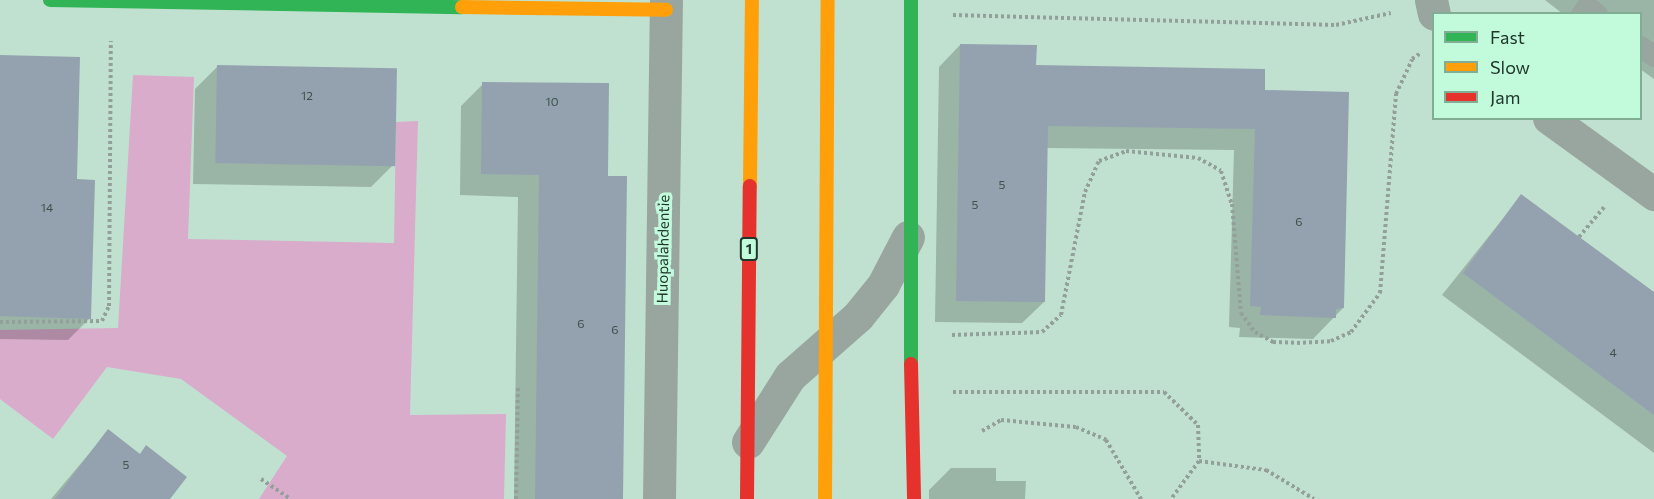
<!DOCTYPE html>
<style>
body{margin:0}
#map{position:relative;width:1654px;height:499px;overflow:hidden;background:#c1e1d0;font-family:Commissioner,sans-serif}
div>[style]{position:absolute}
.green>*{inset:0;background:#d9accc}
.shadow>*{inset:0;background:#0003}
.building>*{inset:0;background:#94a2af;transform-origin:0 0}
.path>*{height:4px;margin-top:-2px;transform-origin:0;background:repeating-linear-gradient(90deg,#92a099 0 3px,transparent 0 6px)}
.lane>*{height:21px;margin:-10.5px;padding:0 10.5px;transform-origin:10.5px;border-radius:10.5px;background:#99a59f}
.street>*{height:33px;margin:-16.5px;padding:0 16.5px;transform-origin:16.5px;border-radius:16.5px;background:#99a59f}
.fast>*{height:14px;margin:-7px;padding:0 7px;transform-origin:7px;border-radius:7px;background:#30b455}
.slow>*{height:14px;margin:-7px;padding:0 7px;transform-origin:7px;border-radius:7px;background:#ff9f0a}
.jam>*{height:14px;margin:-7px;padding:0 7px;transform-origin:7px;border-radius:7px;background:#e5322d}
span{translate:-50% -50%;white-space:nowrap;text-align:center;line-height:1.15;-webkit-text-stroke:6px #c1fbdc;paint-order:stroke}
.number-label{font-size:12px;color:#3d524c}
.number-label span{-webkit-text-stroke-width:0}
.shield-label span{padding:2px 4px;background:#c1fbdc;border:2px solid;border-radius:4px;-webkit-text-stroke-width:0}
.shield-label{font-size:14px;color:#20372b;font-weight:700}
.street-label{font-size:15px;color:#20372b}
.legend{position:absolute;left:1432px;top:12px;width:210px;height:108px;box-sizing:border-box;background:#c1fbdc;border:2px solid #81ad95;margin:0;padding:8px 10px;list-style:none;font-size:18px;color:#20372b}
.legend li{display:flex;align-items:center;gap:12px;height:30px}
.legend b{width:30px;border:2px solid #81ad95}
</style>
<div id="map">
<div class="green">
<i style="clip-path:polygon(133px 75px,194px 77px,188px 239px,394px 243px,396px 122px,418px 121px,410px 415px,506px 414px,504px 499px,259px 499px,287px 456px,181px 379px,107px 367px,53px 439px,0 399px,0 330px,118px 328px)"></i>
</div>
<div class="shadow">
<i style="clip-path:polygon(1545px 0,1654px 0,1654px 79px,1640px 69px,1640px 14px,1563px 14px)"></i>
<i style="clip-path:polygon(960px 45px,1035px 66px,1263px 92px,1343px 308px,1313px 339px,1239px 337px,1240px 328px,1229px 327px,1234px 150px,1046px 148px,1044px 302px,1022px 323px,935px 322px,939px 67px)"></i>
<i style="clip-path:polygon(0 57px,75px 180px,90px 318px,68px 340px,0 339px)"></i>
<i style="clip-path:polygon(217px 67px,393px 165px,371px 187px,193px 184px,195px 89px)"></i>
<i style="clip-path:polygon(483px 84px,606px 177px,621px 499px,514px 499px,518px 197px,460px 195px,461px 106px)"></i>
<i style="clip-path:polygon(1521px 196px,1654px 294px,1654px 453px,1442px 295px)"></i>
<i style="clip-path:polygon(108px 431px,139px 455px,146px 447px,168px 499px,51px 499px)"></i>
<i style="clip-path:polygon(951px 468px,996px 468px,996px 481px,1026px 481px,1025px 499px,929px 499px,929px 490px)"></i>
</div>
<div class="building">
<i style="clip-path:polygon(960px 44px,1037px 45px,1036px 65px,1265px 69px,1265px 90px,1349px 92px,1344px 308px,1336px 309px,1336px 318px,1260px 315px,1261px 307px,1250px 306px,1255px 129px,1048px 126px,1045px 302px,956px 301px)"></i>
<i style="clip-path:polygon(0 55px,80px 57px,77px 179px,95px 180px,91px 319px,0 316px)"></i>
<i style="left:217px;top:65px;width:180px;height:98px;rotate:1deg"></i>
<i style="clip-path:polygon(482px 82px,609px 83px,608px 176px,627px 176px,623px 499px,535px 499px,539px 175px,481px 174px)"></i>
<i style="clip-path:polygon(1521px 194px,1654px 292px,1654px 415px,1463px 273px)"></i>
<i style="clip-path:polygon(108px 429px,140px 454px,146px 445px,187px 477px,170px 499px,55px 499px)"></i>
</div>
<div class="path">
<i style="left:953px;top:15px;width:383px;rotate:1.5deg"></i>
<i style="left:1336px;top:25px;width:56px;rotate:-12.3deg"></i>
<i style="left:1579px;top:237px;width:39px;rotate:-50deg"></i>
<i style="left:0;top:322px;width:102px;rotate:-0.6deg"></i>
<i style="left:102px;top:321px;width:17px;rotate:-65deg"></i>
<i style="left:109px;top:306px;width:265px;rotate:-89.6deg"></i>
<i style="left:952px;top:335px;width:90px;rotate:-1.9deg"></i>
<i style="left:1042px;top:332px;width:25px;rotate:-42deg"></i>
<i style="left:1061px;top:315px;width:125px;rotate:-79deg"></i>
<i style="left:1085px;top:192px;width:34px;rotate:-66deg"></i>
<i style="left:1099px;top:161px;width:29px;rotate:-20deg"></i>
<i style="left:1126px;top:151px;width:72px;rotate:5.6deg"></i>
<i style="left:1198px;top:158px;width:26px;rotate:29deg"></i>
<i style="left:1221px;top:171px;width:35px;rotate:72deg"></i>
<i style="left:1232px;top:204px;width:109px;rotate:85.3deg"></i>
<i style="left:1241px;top:313px;width:24px;rotate:54deg"></i>
<i style="left:1255px;top:332px;width:21px;rotate:29deg"></i>
<i style="left:1273px;top:342px;width:24px;rotate:2deg"></i>
<i style="left:1297px;top:343px;width:34px;rotate:-3deg"></i>
<i style="left:1331px;top:341px;width:22px;rotate:-24deg"></i>
<i style="left:1351px;top:332px;width:49px;rotate:-53.4deg"></i>
<i style="left:1380px;top:293px;width:200px;rotate:-85.4deg"></i>
<i style="left:1396px;top:94px;width:38px;rotate:-65deg"></i>
<i style="left:1412px;top:59px;width:11px;rotate:-34deg"></i>
<i style="left:953px;top:392px;width:211px"></i>
<i style="left:1164px;top:392px;width:47px;rotate:44.1deg"></i>
<i style="left:1198px;top:425px;width:36px;rotate:88deg"></i>
<i style="left:1199px;top:461px;width:47px;rotate:126.4deg"></i>
<i style="left:982px;top:431px;width:22px;rotate:-30deg"></i>
<i style="left:1001px;top:420px;width:75px;rotate:5.3deg"></i>
<i style="left:1076px;top:427px;width:33px;rotate:23deg"></i>
<i style="left:1106px;top:440px;width:69px;rotate:59.3deg"></i>
<i style="left:1199px;top:461px;width:68px;rotate:7.7deg"></i>
<i style="left:1266px;top:470px;width:56px;rotate:31.1deg"></i>
<i style="left:261px;top:479px;width:36px;rotate:34deg"></i>
<i style="left:516px;top:499px;width:114px;rotate:-89deg"></i>
</div>
<div class="lane">
<i style="left:1581px;top:14px;width:10px;rotate:-53deg"></i>
<i style="left:1587px;top:6px;width:13px;rotate:39deg"></i>
<i style="left:1640px;top:46px;width:17px;rotate:36deg"></i>
</div>
<div class="street">
<i style="left:1431px;top:0;width:14px;rotate:78deg"></i>
<i style="left:1549px;top:118px;width:130px;rotate:35.9deg"></i>
<i style="left:748px;top:442px;width:78px;rotate:-57.5deg"></i>
<i style="left:790px;top:376px;width:91px;rotate:-41.4deg"></i>
<i style="left:858px;top:316px;width:40px;rotate:-51deg"></i>
<i style="left:883px;top:285px;width:54px;rotate:-62.5deg"></i>
<i style="left:659px;top:499px;width:499px;rotate:-89.2deg"></i>
</div>
<div class="fast">
<i style="left:50px;top:0;width:412px;rotate:1deg"></i>
<i style="left:911px;top:364px;width:364px;rotate:-90deg"></i>
</div>
<div class="slow">
<i style="left:462px;top:7px;width:204px;rotate:0.8deg"></i>
<i style="left:750px;top:186px;width:186px;rotate:-89.4deg"></i>
<i style="left:825px;top:499px;width:499px;rotate:-89.7deg"></i>
</div>
<div class="jam">
<i style="left:911px;top:364px;width:135px;rotate:88.7deg"></i>
<i style="left:747px;top:499px;width:313px;rotate:-89.5deg"></i>
</div>
<div class="number-label">
<span style="left:307px;top:96px">12</span>
<span style="left:552px;top:102px">10</span>
<span style="left:1002px;top:185px">5</span>
<span style="left:975px;top:205px">5</span>
<span style="left:47px;top:208px">14</span>
<span style="left:1299px;top:222px">6</span>
<span style="left:581px;top:324px">6</span>
<span style="left:615px;top:330px">6</span>
<span style="left:1613px;top:353px">4</span>
<span style="left:126px;top:465px">5</span>
</div>
<div class="shield-label">
<span style="left:749px;top:249px">1</span>
</div>
<div class="street-label">
<span style="left:663px;top:249px;rotate:-89deg">Huopalahdentie</span>
</div>
<ul class="legend">
<li><b style="height:8px;background:#30b455"></b>Fast</li>
<li><b style="height:8px;background:#ff9f0a"></b>Slow</li>
<li><b style="height:8px;background:#e5322d"></b>Jam</li>
</ul>
</div>
